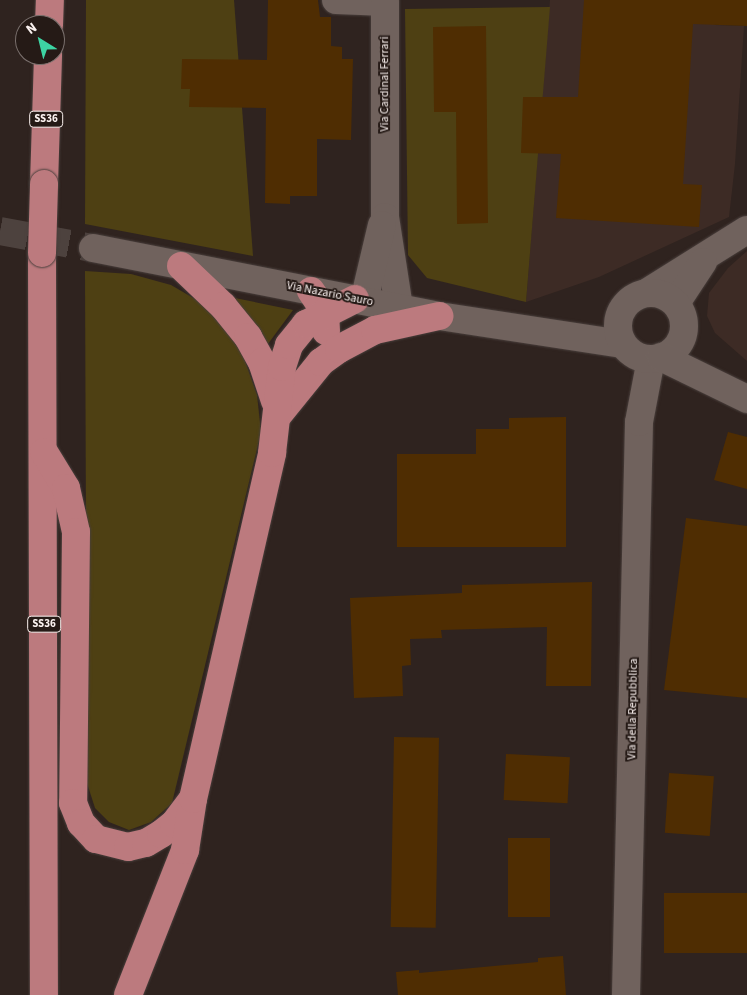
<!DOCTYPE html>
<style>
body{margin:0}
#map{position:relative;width:747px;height:995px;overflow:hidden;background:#2f231f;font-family:"Source Sans 3",sans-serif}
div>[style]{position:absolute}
.built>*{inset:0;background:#3d2b25}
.green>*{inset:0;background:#4e4013}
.building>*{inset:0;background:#4f2d02;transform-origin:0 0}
.secondary-tunnel>*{height:28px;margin-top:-14px;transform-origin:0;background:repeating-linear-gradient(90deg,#4d423e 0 28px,transparent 0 42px)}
.roads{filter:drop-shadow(0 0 1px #493f3c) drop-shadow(0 0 1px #493f3c)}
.minor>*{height:28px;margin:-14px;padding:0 14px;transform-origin:14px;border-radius:14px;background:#70625d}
.secondary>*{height:28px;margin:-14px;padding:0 14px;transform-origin:14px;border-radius:14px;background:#70625d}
.secondary>.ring{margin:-14px;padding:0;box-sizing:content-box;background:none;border:28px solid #70625d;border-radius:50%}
.trunk>*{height:28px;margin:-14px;padding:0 14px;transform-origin:14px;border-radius:14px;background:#bc7a7e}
.bridges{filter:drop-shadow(0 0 1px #493f3c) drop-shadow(0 0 1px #493f3c)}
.trunk-bridge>*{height:28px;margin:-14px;padding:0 14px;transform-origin:14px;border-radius:14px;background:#bc7a7e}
span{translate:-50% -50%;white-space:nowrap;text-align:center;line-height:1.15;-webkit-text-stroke:4px #251a16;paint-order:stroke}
.shield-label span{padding:1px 4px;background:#251a16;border:1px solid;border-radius:4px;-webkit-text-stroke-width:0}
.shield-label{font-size:11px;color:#faf1ef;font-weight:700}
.street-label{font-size:12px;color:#faf1ef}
.north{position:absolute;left:15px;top:15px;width:50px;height:50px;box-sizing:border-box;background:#251a16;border:1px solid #7a706d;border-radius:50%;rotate:324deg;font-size:14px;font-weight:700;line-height:20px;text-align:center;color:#faf1ef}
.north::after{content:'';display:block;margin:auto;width:18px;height:22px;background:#3dd4a3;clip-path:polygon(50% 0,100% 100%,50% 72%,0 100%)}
</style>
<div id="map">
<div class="built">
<i style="clip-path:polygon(550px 0,717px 0,715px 25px,744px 26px,735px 164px,729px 217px,599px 277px,526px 302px)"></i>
<i style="clip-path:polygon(747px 251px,747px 361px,715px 333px,707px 316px,709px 293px,728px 268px)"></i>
</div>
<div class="green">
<i style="clip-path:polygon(86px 0,234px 0,253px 256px,85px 224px)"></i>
<i style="clip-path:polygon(550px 7px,526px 302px,427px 278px,408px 255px,405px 9px)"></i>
<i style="clip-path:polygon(85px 271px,131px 274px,171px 285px,207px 306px,239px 344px,257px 395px,261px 432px,172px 803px,151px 822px,129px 830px,109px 822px,95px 808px,87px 783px)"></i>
<i style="clip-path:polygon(230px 297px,293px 310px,265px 348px)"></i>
</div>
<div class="building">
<i style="clip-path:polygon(268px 0,318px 0,320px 17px,331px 17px,331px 46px,342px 47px,342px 59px,353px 59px,351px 140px,317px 139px,317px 196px,290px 196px,290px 204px,265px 203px,266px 108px,189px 107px,190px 89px,181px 89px,182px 59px,267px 60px)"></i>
<i style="clip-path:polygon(584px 0,747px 0,747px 26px,693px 24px,683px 184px,702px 185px,699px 227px,556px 218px,561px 154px,521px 153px,523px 97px,578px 97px)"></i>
<i style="clip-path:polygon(486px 26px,488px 223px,457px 224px,456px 112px,434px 112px,433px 27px)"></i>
<i style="clip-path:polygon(566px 417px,566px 547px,397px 547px,397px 454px,476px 454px,476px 429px,509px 429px,509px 418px)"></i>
<i style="clip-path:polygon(728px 432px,747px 437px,747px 489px,714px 480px)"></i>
<i style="clip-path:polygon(686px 518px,747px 526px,747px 698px,664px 690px)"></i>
<i style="clip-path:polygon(592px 582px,591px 686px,546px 686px,547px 627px,441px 630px,442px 638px,410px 639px,411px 665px,402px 666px,403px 696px,354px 698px,350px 598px,462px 593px,462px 585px)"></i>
<i style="left:394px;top:737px;width:45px;height:190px;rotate:1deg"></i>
<i style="left:506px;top:754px;width:64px;height:46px;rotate:3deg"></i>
<i style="left:669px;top:773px;width:45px;height:60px;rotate:4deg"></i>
<i style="left:508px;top:838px;width:42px;height:79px"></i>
<i style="left:664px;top:893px;width:83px;height:60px"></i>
<i style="clip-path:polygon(563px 956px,566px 995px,398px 995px,396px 972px,419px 970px,419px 973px,538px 962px,538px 958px)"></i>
</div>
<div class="secondary-tunnel">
<i style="left:0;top:231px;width:95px;rotate:10.4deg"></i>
</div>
<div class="roads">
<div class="minor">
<i style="left:336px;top:0;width:49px;rotate:2.3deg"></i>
<i style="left:385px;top:2px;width:215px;rotate:90deg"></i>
<i style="left:385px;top:217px;width:91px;rotate:81.2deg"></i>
<i style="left:646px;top:293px;width:119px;rotate:-32deg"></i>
<i style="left:364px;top:301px;width:78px;rotate:-76.7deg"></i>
<i style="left:676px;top:303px;width:49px;rotate:-56.6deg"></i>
<i style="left:626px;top:995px;width:573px;rotate:-88.7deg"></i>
<i style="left:639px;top:422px;width:64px;rotate:-79.2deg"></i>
</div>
<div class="secondary">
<i style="left:93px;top:248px;width:353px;rotate:11.1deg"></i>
<i style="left:439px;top:316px;width:185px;rotate:8.7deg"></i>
<i class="ring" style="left:618px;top:293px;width:38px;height:38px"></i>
<i style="left:661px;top:357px;width:96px;rotate:26deg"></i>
</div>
<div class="trunk">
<i style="left:49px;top:25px;width:25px;rotate:-88deg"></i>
<i style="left:44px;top:184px;width:129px;rotate:-88.2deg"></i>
<i style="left:42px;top:253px;width:742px;rotate:89.85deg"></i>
<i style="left:181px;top:266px;width:58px;rotate:43.6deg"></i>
<i style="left:223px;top:306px;width:40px;rotate:51deg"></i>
<i style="left:248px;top:337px;width:29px;rotate:61deg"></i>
<i style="left:262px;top:362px;width:41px;rotate:71.6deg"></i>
<i style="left:311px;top:291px;width:25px;rotate:56deg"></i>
<i style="left:325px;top:312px;width:19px;rotate:87deg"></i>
<i style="left:279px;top:414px;width:67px;rotate:-51.1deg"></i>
<i style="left:321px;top:362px;width:22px;rotate:-36deg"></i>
<i style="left:339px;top:349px;width:41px;rotate:-27.8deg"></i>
<i style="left:375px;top:330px;width:66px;rotate:-12.3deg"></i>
<i style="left:44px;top:452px;width:42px;rotate:58.6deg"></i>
<i style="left:66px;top:488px;width:45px;rotate:77.2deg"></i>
<i style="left:76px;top:532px;width:271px;rotate:90.6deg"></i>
<i style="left:73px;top:803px;width:22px;rotate:68deg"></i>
<i style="left:81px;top:823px;width:22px;rotate:47deg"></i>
<i style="left:96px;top:839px;width:33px;rotate:14deg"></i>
<i style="left:128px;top:847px;width:18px;rotate:-13deg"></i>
<i style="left:146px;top:843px;width:17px;rotate:-31deg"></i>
<i style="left:161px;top:834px;width:16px;rotate:-38deg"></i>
<i style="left:174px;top:824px;width:31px;rotate:-53deg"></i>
<i style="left:128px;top:995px;width:156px;rotate:-68.5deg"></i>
<i style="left:185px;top:850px;width:52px;rotate:-81.1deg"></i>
<i style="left:193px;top:799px;width:355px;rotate:-77.1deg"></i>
<i style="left:272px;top:453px;width:87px;rotate:-83.4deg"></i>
<i style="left:282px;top:367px;width:23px;rotate:-72deg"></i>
<i style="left:289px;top:345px;width:27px;rotate:-51deg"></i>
<i style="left:306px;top:324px;width:55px;rotate:-27deg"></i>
</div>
</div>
<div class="bridges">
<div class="trunk-bridge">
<i style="left:42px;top:253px;width:69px;rotate:-88.3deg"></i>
</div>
</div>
<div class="shield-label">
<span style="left:46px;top:119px">SS36</span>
<span style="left:44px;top:624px">SS36</span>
</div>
<div class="street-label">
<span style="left:385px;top:84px;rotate:-90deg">Via Cardinal Ferrari</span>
<span style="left:330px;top:294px;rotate:11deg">Via Nazario Sauro</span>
<span style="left:633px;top:709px;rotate:-89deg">Via della Repubblica</span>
</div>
<div class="north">N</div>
</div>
